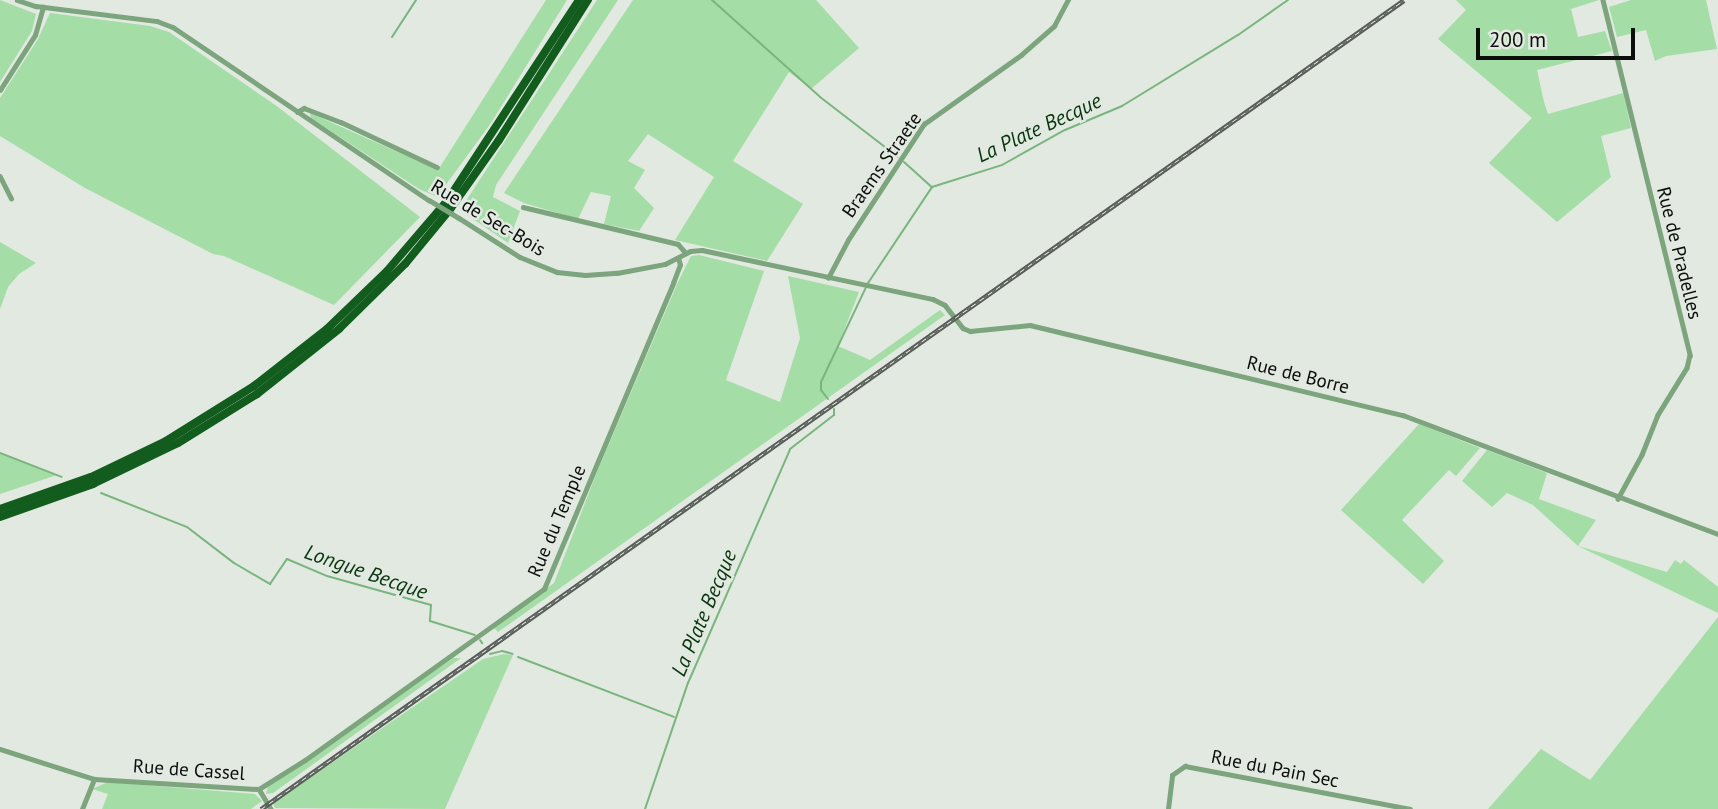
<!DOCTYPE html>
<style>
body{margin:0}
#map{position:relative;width:1718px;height:809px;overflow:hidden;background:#e1e9e1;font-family:"PT Sans",sans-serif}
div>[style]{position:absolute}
.green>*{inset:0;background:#a5dda6}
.stream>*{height:2px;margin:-1px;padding:0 1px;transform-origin:1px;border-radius:1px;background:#7ab57d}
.minor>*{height:4.5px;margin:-2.25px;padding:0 2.25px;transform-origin:2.25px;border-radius:2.25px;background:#7ca47d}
.trunk>*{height:8px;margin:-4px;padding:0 4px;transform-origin:4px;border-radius:4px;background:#125d1e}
.rail>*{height:4.5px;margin-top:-2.25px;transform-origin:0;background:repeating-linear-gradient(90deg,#e1e9e1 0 5px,#585c58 0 10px);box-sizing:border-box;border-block:2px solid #585c58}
.minor-bridge>*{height:4.5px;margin:-2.25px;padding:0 2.25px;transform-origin:2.25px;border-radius:2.25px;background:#7ca47d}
span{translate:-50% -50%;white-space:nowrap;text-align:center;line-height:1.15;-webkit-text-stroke:5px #e1e9e1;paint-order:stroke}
.street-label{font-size:19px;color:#0c0e0c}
.water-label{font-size:21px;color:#09350f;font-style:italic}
.scale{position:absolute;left:1476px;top:28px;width:159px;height:32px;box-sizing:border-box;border:4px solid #0c0e0c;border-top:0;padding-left:9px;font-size:21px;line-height:24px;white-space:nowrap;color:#0c0e0c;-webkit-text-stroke:5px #e1e9e1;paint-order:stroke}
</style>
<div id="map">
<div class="green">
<i style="clip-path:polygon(0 0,36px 14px,32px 31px,0 82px)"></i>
<i style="clip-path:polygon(546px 0,567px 0,491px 123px,437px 197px,419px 189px,311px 118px,310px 113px,438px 170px)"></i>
<i style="clip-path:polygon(597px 0,618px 0,496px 185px,493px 197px,520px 211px,508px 243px,460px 210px)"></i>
<i style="clip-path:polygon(633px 0,816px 0,859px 48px,811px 89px,789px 72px,733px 161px,803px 204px,767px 261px,675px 240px,714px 177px,648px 134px,628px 161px,645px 170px,634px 188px,654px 208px,639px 231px,604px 224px,611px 196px,591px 192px,578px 219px,524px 203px,504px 193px)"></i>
<i style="clip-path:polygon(1456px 0,1599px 0,1571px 9px,1578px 37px,1605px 31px,1612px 51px,1537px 70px,1544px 102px,1548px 114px,1623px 93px,1631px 128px,1601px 136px,1611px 177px,1557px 222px,1489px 163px,1532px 118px,1438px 39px,1466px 10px)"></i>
<i style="clip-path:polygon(1631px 0,1706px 0,1717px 49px,1666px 56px,1655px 61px,1646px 30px,1617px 37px,1609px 7px)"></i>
<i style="clip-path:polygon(50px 13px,150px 26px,169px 32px,278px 107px,420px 217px,334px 305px,224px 256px,213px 254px,85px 188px,0 136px,0 98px,38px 39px)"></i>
<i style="clip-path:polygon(0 242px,36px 263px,19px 274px,8px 287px,0 309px)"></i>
<i style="clip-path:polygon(699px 255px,764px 271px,726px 380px,780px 402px,800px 338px,788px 276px,859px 292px,838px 346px,870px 360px,940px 310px,945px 315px,498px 632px,494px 628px,554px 583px,597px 472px,678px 282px,691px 256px)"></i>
<i style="clip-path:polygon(1419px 424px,1480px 448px,1456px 476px,1449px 470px,1402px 520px,1444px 561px,1423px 584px,1341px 510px)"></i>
<i style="clip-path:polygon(1487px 450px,1547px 473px,1539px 499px,1596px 520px,1578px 546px,1667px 572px,1675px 560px,1681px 564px,1684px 560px,1718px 587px,1718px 613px,1578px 546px,1533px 505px,1507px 493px,1492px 507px,1462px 481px)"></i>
<i style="clip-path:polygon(0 453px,42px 470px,57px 475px,0 494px)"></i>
<i style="clip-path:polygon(1718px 617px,1718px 809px,1488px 809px,1541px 749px,1590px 780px)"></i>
<i style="clip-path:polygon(504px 654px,513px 655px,445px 809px,275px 808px,273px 803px,483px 659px)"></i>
<i style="clip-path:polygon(453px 658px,461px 658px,273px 793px,266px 794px,268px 786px)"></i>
<i style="clip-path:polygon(108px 782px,255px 794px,262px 801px,251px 809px,102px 809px,108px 794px,92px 789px)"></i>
</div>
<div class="stream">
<i style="left:712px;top:0;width:145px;rotate:41.9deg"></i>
<i style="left:820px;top:97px;width:98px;rotate:37.6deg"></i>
<i style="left:392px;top:37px;width:44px;rotate:-57deg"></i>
<i style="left:904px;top:162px;width:38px;rotate:42deg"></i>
<i style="left:828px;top:399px;width:11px;rotate:-128deg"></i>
<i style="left:821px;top:390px;width:8px;rotate:-90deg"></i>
<i style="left:821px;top:382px;width:110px;rotate:-64.6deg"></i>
<i style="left:868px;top:283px;width:115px;rotate:-56.3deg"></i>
<i style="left:932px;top:187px;width:73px;rotate:-17.4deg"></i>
<i style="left:1002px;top:165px;width:72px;rotate:-29.1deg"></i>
<i style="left:1065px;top:130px;width:62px;rotate:-22.8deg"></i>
<i style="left:1122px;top:106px;width:136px;rotate:-31.5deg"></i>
<i style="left:1238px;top:35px;width:61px;rotate:-35deg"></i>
<i style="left:0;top:453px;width:66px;rotate:21.2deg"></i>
<i style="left:101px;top:493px;width:92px;rotate:21.6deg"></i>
<i style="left:187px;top:527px;width:59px;rotate:37.5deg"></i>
<i style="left:234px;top:563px;width:42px;rotate:30.3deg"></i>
<i style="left:270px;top:584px;width:30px;rotate:-56deg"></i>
<i style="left:287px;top:559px;width:43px;rotate:23deg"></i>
<i style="left:327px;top:576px;width:108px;rotate:15.6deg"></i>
<i style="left:431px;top:605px;width:16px;rotate:94deg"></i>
<i style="left:430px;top:621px;width:47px;rotate:17.3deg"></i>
<i style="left:480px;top:640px;width:4px;rotate:56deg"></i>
<i style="left:490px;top:654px;width:12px;rotate:-14deg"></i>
<i style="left:502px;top:651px;width:11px;rotate:15deg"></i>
<i style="left:518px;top:657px;width:167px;rotate:21deg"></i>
<i style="left:645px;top:809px;width:133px;rotate:-71.2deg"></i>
<i style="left:688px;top:683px;width:255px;rotate:-66.4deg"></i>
<i style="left:790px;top:449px;width:56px;rotate:-37.7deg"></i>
<i style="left:834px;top:415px;width:6px;rotate:-90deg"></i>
</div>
<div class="minor">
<i style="left:17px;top:0;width:20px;rotate:18deg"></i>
<i style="left:36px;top:6px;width:122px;rotate:7.1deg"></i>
<i style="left:157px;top:21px;width:17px;rotate:21deg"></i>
<i style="left:173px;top:27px;width:309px;rotate:34.1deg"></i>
<i style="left:1603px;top:0;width:366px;rotate:76.2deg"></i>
<i style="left:1690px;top:355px;width:13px;rotate:103deg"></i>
<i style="left:1687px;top:368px;width:55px;rotate:121.7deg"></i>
<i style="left:1658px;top:415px;width:43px;rotate:111.8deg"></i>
<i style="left:1642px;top:455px;width:50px;rotate:118.6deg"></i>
<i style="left:0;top:90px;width:65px;rotate:-57.5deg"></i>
<i style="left:35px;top:35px;width:29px;rotate:-74deg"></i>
<i style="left:297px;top:112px;width:8px;rotate:-30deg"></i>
<i style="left:304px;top:108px;width:40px;rotate:21deg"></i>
<i style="left:341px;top:122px;width:106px;rotate:25.1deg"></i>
<i style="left:0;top:176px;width:25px;rotate:63deg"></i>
<i style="left:523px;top:207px;width:159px;rotate:13.4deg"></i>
<i style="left:678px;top:244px;width:12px;rotate:48deg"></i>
<i style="left:459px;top:218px;width:72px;rotate:32.6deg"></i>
<i style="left:520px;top:257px;width:40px;rotate:22deg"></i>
<i style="left:557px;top:272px;width:28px;rotate:6deg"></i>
<i style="left:585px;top:275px;width:32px;rotate:-4deg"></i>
<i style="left:617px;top:273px;width:49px;rotate:-10.6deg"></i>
<i style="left:665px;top:264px;width:28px;rotate:-27deg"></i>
<i style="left:690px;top:251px;width:12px;rotate:-5deg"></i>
<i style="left:702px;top:250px;width:236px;rotate:12deg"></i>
<i style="left:933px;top:299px;width:13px;rotate:27deg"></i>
<i style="left:945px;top:305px;width:29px;rotate:52deg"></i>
<i style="left:963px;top:328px;width:8px;rotate:23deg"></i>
<i style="left:970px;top:331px;width:60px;rotate:-5.7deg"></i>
<i style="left:1030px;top:325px;width:384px;rotate:13.6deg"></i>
<i style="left:1403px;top:415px;width:337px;rotate:20.7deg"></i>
<i style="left:828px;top:278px;width:43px;rotate:-62.2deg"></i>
<i style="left:848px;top:240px;width:139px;rotate:-56.8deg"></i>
<i style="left:924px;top:124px;width:119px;rotate:-35.4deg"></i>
<i style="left:1021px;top:55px;width:44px;rotate:-41.3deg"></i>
<i style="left:1054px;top:26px;width:30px;rotate:-62deg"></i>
<i style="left:0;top:749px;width:99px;rotate:17.7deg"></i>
<i style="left:94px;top:779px;width:165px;rotate:3.5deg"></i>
<i style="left:259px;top:789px;width:54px;rotate:-32.2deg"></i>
<i style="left:305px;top:760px;width:294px;rotate:-35.6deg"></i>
<i style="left:544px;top:589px;width:332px;rotate:-67.1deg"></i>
<i style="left:673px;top:283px;width:19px;rotate:-69deg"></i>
<i style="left:680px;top:265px;width:7px;rotate:-106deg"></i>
<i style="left:259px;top:789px;width:23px;rotate:59deg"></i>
<i style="left:82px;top:809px;width:32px;rotate:-68deg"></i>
<i style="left:1168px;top:809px;width:34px;rotate:-83deg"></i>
<i style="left:1172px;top:775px;width:16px;rotate:-35deg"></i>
<i style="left:1185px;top:766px;width:229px;rotate:10.8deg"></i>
</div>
<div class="trunk">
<i style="left:0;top:509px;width:96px;rotate:-19.4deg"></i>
<i style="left:91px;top:477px;width:83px;rotate:-25.6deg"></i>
<i style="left:166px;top:441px;width:104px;rotate:-32deg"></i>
<i style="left:254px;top:386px;width:93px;rotate:-38deg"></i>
<i style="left:327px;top:329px;width:83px;rotate:-44deg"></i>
<i style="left:387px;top:271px;width:92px;rotate:-49.4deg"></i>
<i style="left:447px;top:201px;width:240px;rotate:-56.7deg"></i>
<i style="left:0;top:517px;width:99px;rotate:-19.5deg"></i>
<i style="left:93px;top:484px;width:94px;rotate:-25.8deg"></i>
<i style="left:178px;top:443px;width:93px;rotate:-31.8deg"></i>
<i style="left:257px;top:394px;width:105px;rotate:-38.4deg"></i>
<i style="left:339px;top:329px;width:93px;rotate:-44.6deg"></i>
<i style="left:405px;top:264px;width:72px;rotate:-50.6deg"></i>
<i style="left:451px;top:208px;width:83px;rotate:-54.8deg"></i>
<i style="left:499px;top:140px;width:166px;rotate:-57.6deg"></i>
</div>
<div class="rail">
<i style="left:261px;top:809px;width:1400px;rotate:-35.29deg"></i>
</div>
<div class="minor-bridge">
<i style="left:429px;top:200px;width:35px;rotate:31deg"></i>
</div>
<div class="street-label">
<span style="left:882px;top:165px;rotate:-55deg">Braems Straete</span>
<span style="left:488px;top:218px;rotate:31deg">Rue de Sec-Bois</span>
<span style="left:1679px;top:253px;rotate:76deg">Rue de Pradelles</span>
<span style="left:1298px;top:375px;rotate:14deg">Rue de Borre</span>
<span style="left:557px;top:521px;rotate:-67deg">Rue du Temple</span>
<span style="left:1275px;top:769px;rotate:11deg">Rue du Pain Sec</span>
<span style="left:189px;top:770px;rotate:4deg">Rue de Cassel</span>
</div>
<div class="water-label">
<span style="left:1039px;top:128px;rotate:-25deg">La Plate Becque</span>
<span style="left:366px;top:572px;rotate:19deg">Longue Becque</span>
<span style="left:704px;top:613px;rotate:-67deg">La Plate Becque</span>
</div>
<div class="scale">200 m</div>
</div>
